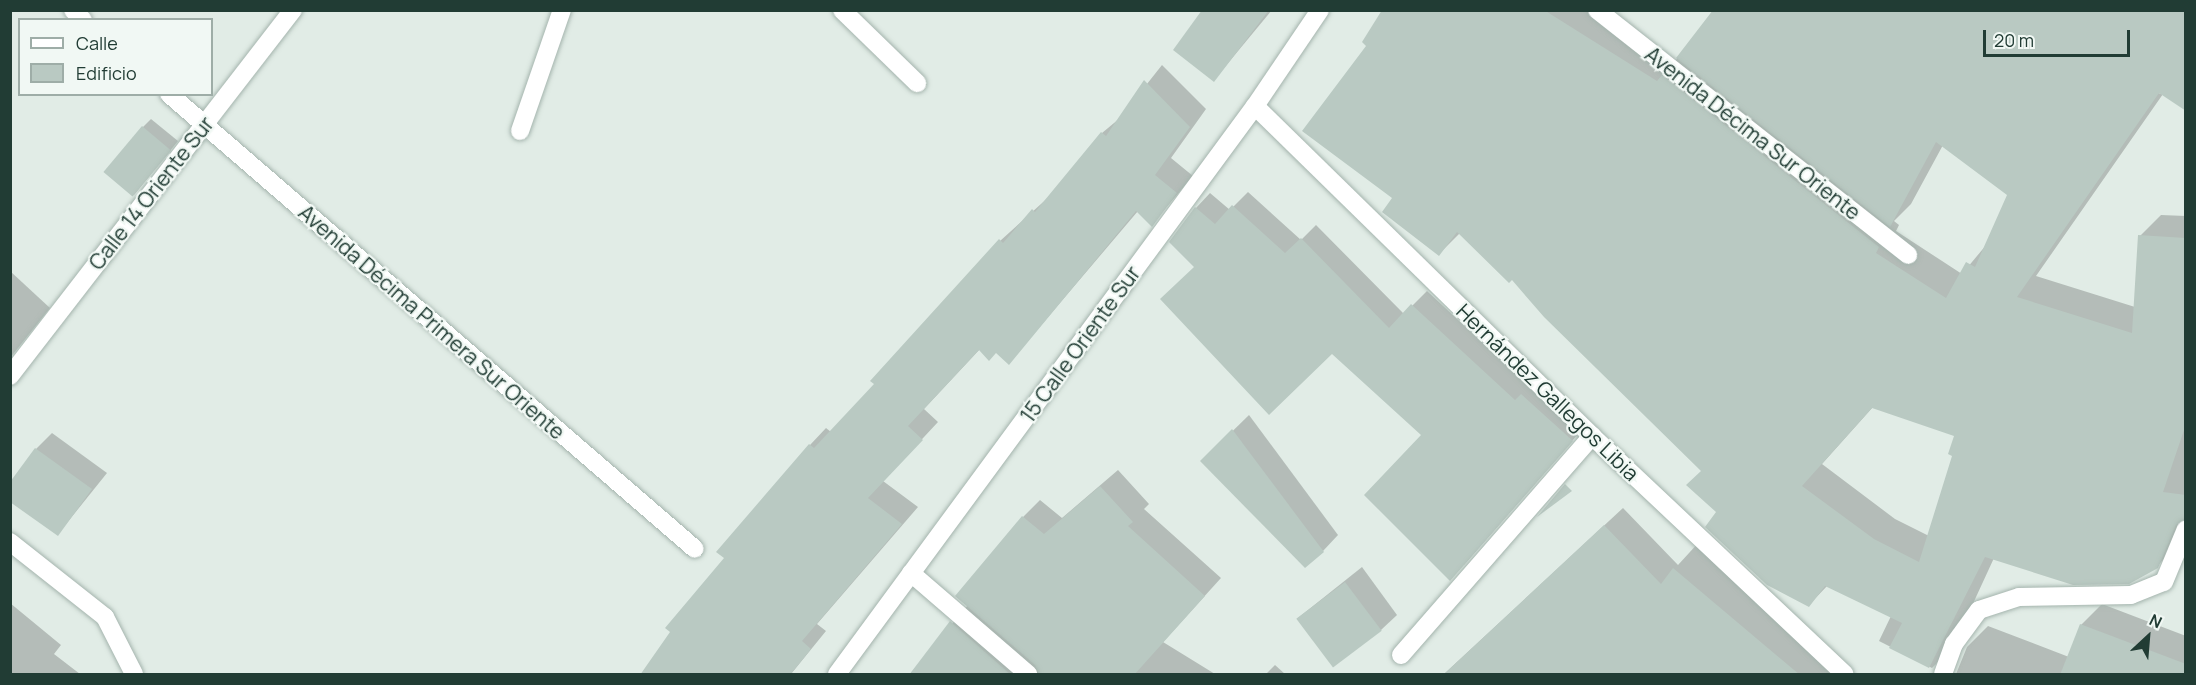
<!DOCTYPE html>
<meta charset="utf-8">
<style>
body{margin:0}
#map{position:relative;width:2196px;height:685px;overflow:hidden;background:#e1ece6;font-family:Manrope,sans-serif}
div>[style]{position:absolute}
.shadow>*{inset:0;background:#0003}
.building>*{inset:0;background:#b9c9c2;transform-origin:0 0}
.roads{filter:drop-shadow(0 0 2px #a4b4ad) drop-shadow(0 0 2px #a4b4ad)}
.lane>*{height:18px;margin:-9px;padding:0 9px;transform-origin:9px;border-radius:9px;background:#fff}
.street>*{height:18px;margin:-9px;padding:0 9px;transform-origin:9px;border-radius:9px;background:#fff}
span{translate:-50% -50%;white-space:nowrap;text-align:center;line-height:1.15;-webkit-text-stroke:4.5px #f1f8f4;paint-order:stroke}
.street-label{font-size:21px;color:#213c34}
.frame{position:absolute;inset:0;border:12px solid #213c34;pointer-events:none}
.legend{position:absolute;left:18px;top:18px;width:195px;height:78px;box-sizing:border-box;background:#f1f8f4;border:2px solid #9eada7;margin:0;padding:8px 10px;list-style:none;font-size:18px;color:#213c34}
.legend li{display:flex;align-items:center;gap:12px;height:30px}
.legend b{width:30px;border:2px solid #9eada7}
.north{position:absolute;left:2118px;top:607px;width:60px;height:60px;-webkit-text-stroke:4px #f1f8f4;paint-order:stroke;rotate:26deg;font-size:16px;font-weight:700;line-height:24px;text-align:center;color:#213c34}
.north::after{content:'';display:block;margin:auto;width:21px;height:27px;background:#213c34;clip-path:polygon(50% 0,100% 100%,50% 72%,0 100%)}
.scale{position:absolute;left:1983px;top:30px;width:147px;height:27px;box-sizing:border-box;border:3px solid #213c34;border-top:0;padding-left:8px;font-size:18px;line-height:21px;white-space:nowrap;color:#213c34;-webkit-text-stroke:4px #f1f8f4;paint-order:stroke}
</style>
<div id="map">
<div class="shadow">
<i style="clip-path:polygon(1204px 10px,1272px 10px,1214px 80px)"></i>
<i style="clip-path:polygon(evenodd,1384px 10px,1613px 10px,1608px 17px,1676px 60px,1715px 10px,2163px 94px,2036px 276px,2135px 307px,2140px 236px,2161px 215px,2186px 216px,2186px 529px,2178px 545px,2157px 566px,1994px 558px,1953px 647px,1932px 668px,1879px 641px,1891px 616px,1828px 585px,1809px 605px,1718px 512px,1703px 470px,1512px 278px,1460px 233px,1439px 254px,1394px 198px,1369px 45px,1384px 10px,1943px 145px,2009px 195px,1987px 244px,1962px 274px,1896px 231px,1899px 225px,1894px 221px,1911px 204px,1943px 145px,1384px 10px,1873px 407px,1955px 435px,1954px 455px,1929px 536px,1895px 519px,1822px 464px,1873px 407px)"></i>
<i style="clip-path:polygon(1162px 65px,1206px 109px,1171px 158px,1193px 176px,1152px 224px,1138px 211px,1009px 363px,996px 352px,980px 349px,924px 409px,938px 422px,883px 481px,918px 507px,817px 624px,826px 631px,791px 674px,642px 674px,810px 445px,826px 428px,831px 432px,876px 384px,1000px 241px,1051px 195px,1102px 133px,1120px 118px)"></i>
<i style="clip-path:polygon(151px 119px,178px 141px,134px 195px,143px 127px)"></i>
<i style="clip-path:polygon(1248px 192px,1301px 240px,1316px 225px,1404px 314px,1427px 291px,1530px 387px,1586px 425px,1464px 565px,1423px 435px,1332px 352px,1196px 266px,1196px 208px,1210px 193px,1230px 210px)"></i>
<i style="clip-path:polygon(10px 271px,50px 308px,10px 358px)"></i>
<i style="clip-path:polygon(1249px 415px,1338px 535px,1323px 551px,1202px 461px)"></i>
<i style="clip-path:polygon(52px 433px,107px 473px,58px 534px,36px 449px)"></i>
<i style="clip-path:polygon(1118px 470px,1149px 504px,1144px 509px,1221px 578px,1163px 642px,1215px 674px,910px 674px,968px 605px,1023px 517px,1040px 500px,1062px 518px)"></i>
<i style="clip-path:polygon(1623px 508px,1678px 565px,1700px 541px,1843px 674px,1444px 674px)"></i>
<i style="clip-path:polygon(1362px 567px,1397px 615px,1381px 630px,1298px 618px)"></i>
<i style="clip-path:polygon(10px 603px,61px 645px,54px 654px,80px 674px,10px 674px)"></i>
<i style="clip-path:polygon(2102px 604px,2186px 636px,2186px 674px,1956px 674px,1967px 647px,1988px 626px,2069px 657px,2081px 625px)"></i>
<i style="clip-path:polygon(1275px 665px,1285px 674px,1266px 674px)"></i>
</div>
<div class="building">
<i style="clip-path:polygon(1202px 10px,1269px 10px,1214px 82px,1173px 50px)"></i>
<i style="clip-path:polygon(evenodd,1382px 10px,1544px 10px,1657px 81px,1662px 75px,1879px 247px,1876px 253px,1946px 298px,1966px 262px,1975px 267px,2007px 195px,1936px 142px,1890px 227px,1676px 58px,1713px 10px,2186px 10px,2186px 111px,2159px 93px,2017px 297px,2132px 333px,2138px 235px,2186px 238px,2186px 424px,2163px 492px,2186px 495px,2186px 518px,2176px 525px,2158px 568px,2129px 584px,2073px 585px,1985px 557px,1929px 668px,1889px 648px,1902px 623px,1825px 586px,1809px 607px,1767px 585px,1705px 527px,1716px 512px,1686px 485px,1701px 471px,1544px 317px,1512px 280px,1509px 283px,1457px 232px,1439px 256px,1382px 212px,1392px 198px,1302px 131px,1366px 46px,1362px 42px,1382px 10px,1872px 408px,1954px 436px,1948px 454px,1952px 456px,1919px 562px,1874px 539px,1802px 486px,1872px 408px)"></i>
<i style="clip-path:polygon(1144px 80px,1190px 127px,1155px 175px,1177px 193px,1152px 227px,1136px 211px,1009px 365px,996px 353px,989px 361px,979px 350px,908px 426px,923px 440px,868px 498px,902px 524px,802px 641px,811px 649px,790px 675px,640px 675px,670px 632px,665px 628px,724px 558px,716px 552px,809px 444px,814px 448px,874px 384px,870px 381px,999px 239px,1003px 243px,1032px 209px,1035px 212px,1101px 132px,1106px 136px)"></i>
<i style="left:142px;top:126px;width:38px;height:60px;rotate:40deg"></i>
<i style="clip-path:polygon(1232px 205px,1285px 253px,1301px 238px,1389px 328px,1411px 304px,1515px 400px,1521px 394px,1573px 441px,1450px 581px,1364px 495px,1421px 435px,1332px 354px,1269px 415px,1160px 299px,1194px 267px,1169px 242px,1195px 207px,1215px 224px)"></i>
<i style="clip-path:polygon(1232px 429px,1324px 552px,1305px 568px,1200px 461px)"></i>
<i style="clip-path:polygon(35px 448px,92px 489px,58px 536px,10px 502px,10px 482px)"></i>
<i style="clip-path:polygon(1565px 484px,1572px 491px,1537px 517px)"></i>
<i style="clip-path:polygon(1100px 486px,1133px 522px,1128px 526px,1205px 596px,1134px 675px,1039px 675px,1035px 665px,955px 596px,1022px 516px,1044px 534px)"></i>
<i style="clip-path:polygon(1604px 525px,1661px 584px,1673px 568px,1800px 675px,1443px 675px)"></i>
<i style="left:1345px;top:582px;width:61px;height:61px;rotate:53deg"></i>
<i style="clip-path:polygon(950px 621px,1011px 675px,909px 675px)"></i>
<i style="clip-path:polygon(2080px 624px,2186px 664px,2186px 675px,2060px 675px)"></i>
</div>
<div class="roads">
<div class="lane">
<i style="left:842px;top:10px;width:105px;rotate:44.2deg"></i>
<i style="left:520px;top:131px;width:128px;rotate:-70.9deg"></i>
<i style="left:10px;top:542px;width:121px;rotate:38.3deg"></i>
<i style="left:105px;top:617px;width:64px;rotate:63deg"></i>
</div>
<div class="street">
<i style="left:73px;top:10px;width:14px;rotate:45deg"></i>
<i style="left:1597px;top:10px;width:396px;rotate:38.2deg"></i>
<i style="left:169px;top:94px;width:695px;rotate:40.86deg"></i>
<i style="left:1255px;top:106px;width:472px;rotate:44.4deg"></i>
<i style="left:1592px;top:436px;width:347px;rotate:43.3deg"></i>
<i style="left:10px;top:376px;width:463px;rotate:-52.3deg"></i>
<i style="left:911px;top:573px;width:155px;rotate:40.8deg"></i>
<i style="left:1401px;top:655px;width:291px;rotate:-48.9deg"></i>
<i style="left:837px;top:674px;width:705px;rotate:-53.65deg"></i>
<i style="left:1255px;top:106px;width:116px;rotate:-55.9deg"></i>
<i style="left:1943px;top:674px;width:32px;rotate:-70deg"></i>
<i style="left:1954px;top:644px;width:42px;rotate:-53.7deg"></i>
<i style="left:1979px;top:610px;width:42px;rotate:-18deg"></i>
<i style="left:2019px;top:597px;width:112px;rotate:-1deg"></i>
<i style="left:2131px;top:595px;width:35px;rotate:-22deg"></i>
<i style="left:2164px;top:582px;width:57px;rotate:-67.5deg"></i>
</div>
</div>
<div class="street-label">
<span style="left:1753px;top:133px;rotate:38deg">Avenida Décima Sur Oriente</span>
<span style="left:151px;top:193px;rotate:-52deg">Calle 14 Oriente Sur</span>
<span style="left:432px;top:322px;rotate:41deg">Avenida Décima Primera Sur Oriente</span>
<span style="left:1080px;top:344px;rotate:-54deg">15 Calle Oriente Sur</span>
<span style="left:1548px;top:392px;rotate:44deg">Hernández Gallegos Libia</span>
</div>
<div class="frame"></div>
<ul class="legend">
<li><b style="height:8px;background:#fff"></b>Calle</li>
<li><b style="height:16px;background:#b9c9c2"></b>Edificio</li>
</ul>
<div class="north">N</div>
<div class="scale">20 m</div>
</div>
